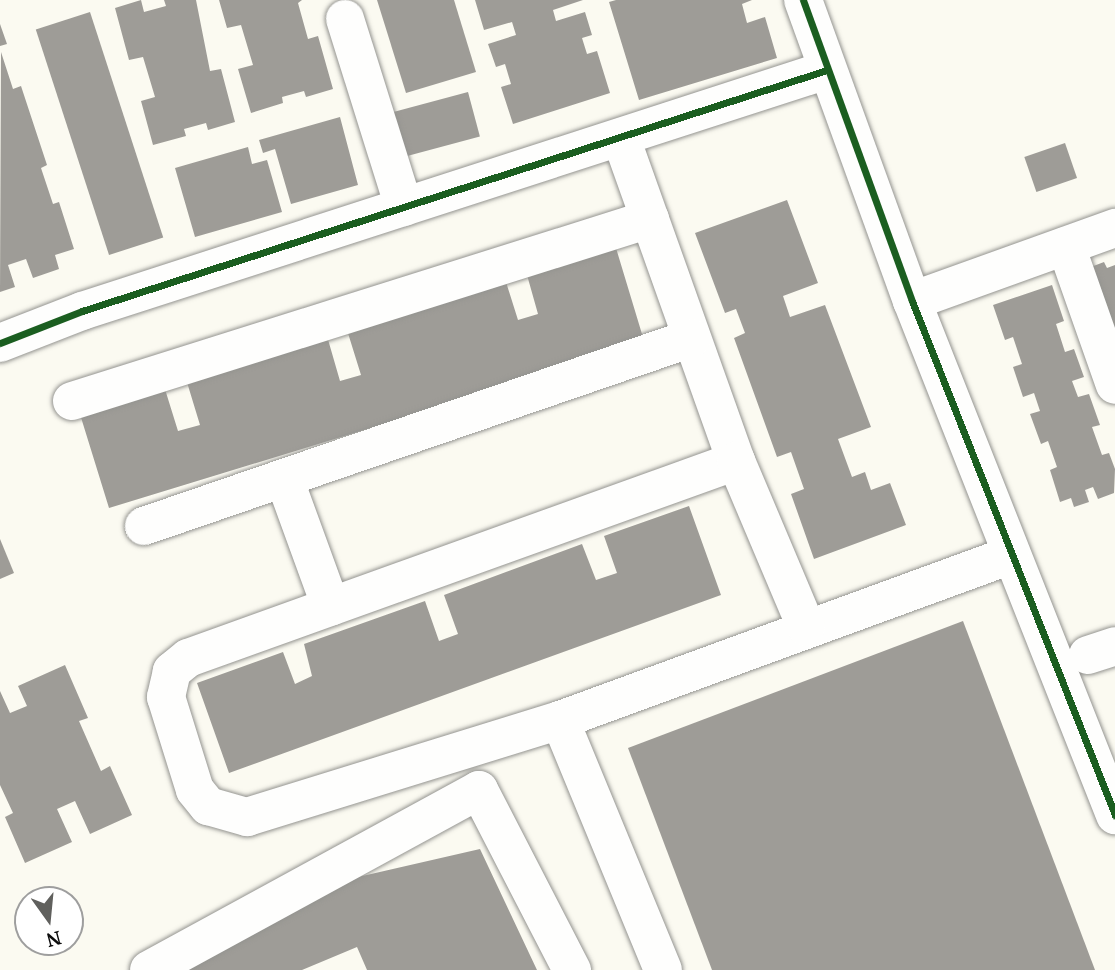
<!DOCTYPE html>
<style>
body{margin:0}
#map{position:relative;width:1115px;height:970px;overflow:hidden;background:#fbfaf1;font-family:"PT Serif",serif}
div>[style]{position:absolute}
.building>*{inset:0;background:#9e9c97;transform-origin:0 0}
.roads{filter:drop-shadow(0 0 2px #949490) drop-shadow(0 0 2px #949490)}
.minor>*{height:38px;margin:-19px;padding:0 19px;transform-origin:19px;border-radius:19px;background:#fefefd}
.cycleway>*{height:7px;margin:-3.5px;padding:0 3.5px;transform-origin:3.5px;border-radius:3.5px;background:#1b5e20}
span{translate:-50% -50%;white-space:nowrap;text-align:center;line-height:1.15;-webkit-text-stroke:7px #fff;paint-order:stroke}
.north{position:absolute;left:14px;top:886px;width:70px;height:70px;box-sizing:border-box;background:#fff;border:2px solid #9e9e9e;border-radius:50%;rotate:165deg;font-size:19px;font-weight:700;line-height:28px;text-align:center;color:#0d0d0d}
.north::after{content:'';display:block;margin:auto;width:24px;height:32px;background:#60605d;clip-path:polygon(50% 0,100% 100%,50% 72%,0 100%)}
</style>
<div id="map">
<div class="building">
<i style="clip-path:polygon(141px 0,144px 12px,166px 6px,164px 0,196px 0,210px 71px,221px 69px,235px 122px,208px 130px,206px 123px,184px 129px,186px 136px,153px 145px,141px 101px,155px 97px,143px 57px,129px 60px,115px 8px)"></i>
<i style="clip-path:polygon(219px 0,302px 0,298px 3px,308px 39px,318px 36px,333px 89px,306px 97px,304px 91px,282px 97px,283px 103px,251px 113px,238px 69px,253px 65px,241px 25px,227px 28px)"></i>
<i style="clip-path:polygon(377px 0,454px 0,476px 72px,406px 93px)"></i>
<i style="clip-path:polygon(475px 0,583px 0,553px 10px,556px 21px,585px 12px,592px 35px,582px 38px,587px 54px,597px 51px,610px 93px,513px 124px,501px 87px,511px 84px,505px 64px,496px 67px,488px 44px,516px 35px,512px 22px,484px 30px)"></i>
<i style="clip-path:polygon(616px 0,752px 0,742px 4px,747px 23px,765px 17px,777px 58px,639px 100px,609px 2px)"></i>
<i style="left:90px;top:12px;width:237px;height:57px;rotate:72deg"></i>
<i style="clip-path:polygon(0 24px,7px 44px,0 46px)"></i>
<i style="clip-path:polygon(1px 52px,13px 89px,21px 86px,47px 165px,41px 168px,53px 204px,59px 202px,74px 249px,55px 255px,59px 269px,33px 278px,26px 259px,8px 265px,15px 287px,0 292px)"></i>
<i style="left:468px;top:92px;width:46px;height:82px;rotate:75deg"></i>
<i style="clip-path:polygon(340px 117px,358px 185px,291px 204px,275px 149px,263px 153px,259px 140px)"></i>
<i style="left:1065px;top:143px;width:37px;height:43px;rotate:71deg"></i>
<i style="clip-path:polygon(248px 147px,252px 164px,267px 160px,282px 212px,195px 237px,175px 168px)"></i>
<i style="clip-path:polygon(787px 200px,818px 283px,783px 296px,790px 317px,825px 305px,871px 427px,838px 439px,852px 477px,865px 472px,871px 490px,890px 483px,906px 525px,814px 559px,791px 494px,804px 489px,791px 452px,777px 457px,734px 338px,745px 333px,736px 309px,725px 313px,695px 233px)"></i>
<i style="clip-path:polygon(616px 248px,645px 344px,109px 508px,79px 411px,164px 386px,178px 431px,200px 425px,186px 379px,327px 336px,340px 381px,361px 375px,347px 330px,506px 282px,518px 320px,538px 314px,527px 275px)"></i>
<i style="clip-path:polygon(1104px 262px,1107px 268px,1115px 265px,1115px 355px,1083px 270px)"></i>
<i style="clip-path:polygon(1052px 285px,1064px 321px,1056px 324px,1065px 352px,1074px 349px,1084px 377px,1072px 381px,1078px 397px,1089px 394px,1100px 425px,1092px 427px,1102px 455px,1109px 453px,1115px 469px,1114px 493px,1098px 499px,1093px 487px,1085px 490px,1089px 502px,1074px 507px,1071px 498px,1060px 502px,1050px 470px,1057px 467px,1048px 441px,1041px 444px,1030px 414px,1040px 411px,1034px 393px,1023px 397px,1013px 367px,1022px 364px,1013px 337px,1005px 340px,993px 305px)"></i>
<i style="clip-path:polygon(689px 506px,721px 595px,229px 773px,197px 683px,283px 652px,295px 684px,312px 676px,304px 644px,425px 601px,439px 641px,458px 634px,444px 595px,582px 544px,596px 580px,617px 573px,604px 536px)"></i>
<i style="clip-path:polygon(0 539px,14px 573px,0 579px)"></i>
<i style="clip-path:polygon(963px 621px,1095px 970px,712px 970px,628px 748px)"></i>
<i style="clip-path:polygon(65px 665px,88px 718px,79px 721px,101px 771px,110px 766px,132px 815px,90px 834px,75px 801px,57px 809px,72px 842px,25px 863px,5px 817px,13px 813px,0 785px,0 691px,10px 713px,27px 706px,18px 686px)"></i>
<i style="clip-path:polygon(480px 849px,537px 970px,367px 970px,357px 947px,302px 970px,182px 970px,358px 877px)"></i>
</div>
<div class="roads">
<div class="minor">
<i style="left:803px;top:0;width:320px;rotate:70.1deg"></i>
<i style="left:912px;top:301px;width:553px;rotate:68.45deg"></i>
<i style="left:345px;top:19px;width:197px;rotate:72.6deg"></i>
<i style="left:621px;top:138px;width:343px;rotate:70.4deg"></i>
<i style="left:736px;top:461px;width:582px;rotate:160.23deg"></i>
<i style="left:188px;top:658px;width:21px;rotate:141deg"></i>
<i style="left:172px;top:671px;width:27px;rotate:103deg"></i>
<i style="left:166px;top:697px;width:97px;rotate:72.7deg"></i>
<i style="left:195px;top:790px;width:21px;rotate:51deg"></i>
<i style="left:208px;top:806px;width:41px;rotate:15.8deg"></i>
<i style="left:247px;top:817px;width:328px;rotate:-17.2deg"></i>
<i style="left:560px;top:720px;width:479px;rotate:-20.1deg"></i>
<i style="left:1066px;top:246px;width:147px;rotate:70.6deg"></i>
<i style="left:912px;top:301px;width:216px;rotate:-19.8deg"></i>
<i style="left:0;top:343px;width:88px;rotate:-21.3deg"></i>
<i style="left:82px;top:311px;width:783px;rotate:-17.93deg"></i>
<i style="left:72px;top:401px;width:606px;rotate:-17.48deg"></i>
<i style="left:736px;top:461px;width:180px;rotate:67.1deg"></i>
<i style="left:284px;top:478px;width:137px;rotate:70deg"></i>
<i style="left:144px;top:526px;width:579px;rotate:-18.94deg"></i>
<i style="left:1088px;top:655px;width:28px;rotate:-18deg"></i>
<i style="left:560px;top:720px;width:270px;rotate:67.6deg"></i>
<i style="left:149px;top:970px;width:376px;rotate:-28.6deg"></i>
<i style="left:479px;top:790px;width:203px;rotate:62.7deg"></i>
</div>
</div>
<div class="cycleway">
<i style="left:803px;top:0;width:320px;rotate:70.1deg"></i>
<i style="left:912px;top:301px;width:553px;rotate:68.45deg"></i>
<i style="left:0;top:343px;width:88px;rotate:-21.3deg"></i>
<i style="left:82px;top:311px;width:783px;rotate:-17.93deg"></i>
</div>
<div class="north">N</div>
</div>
